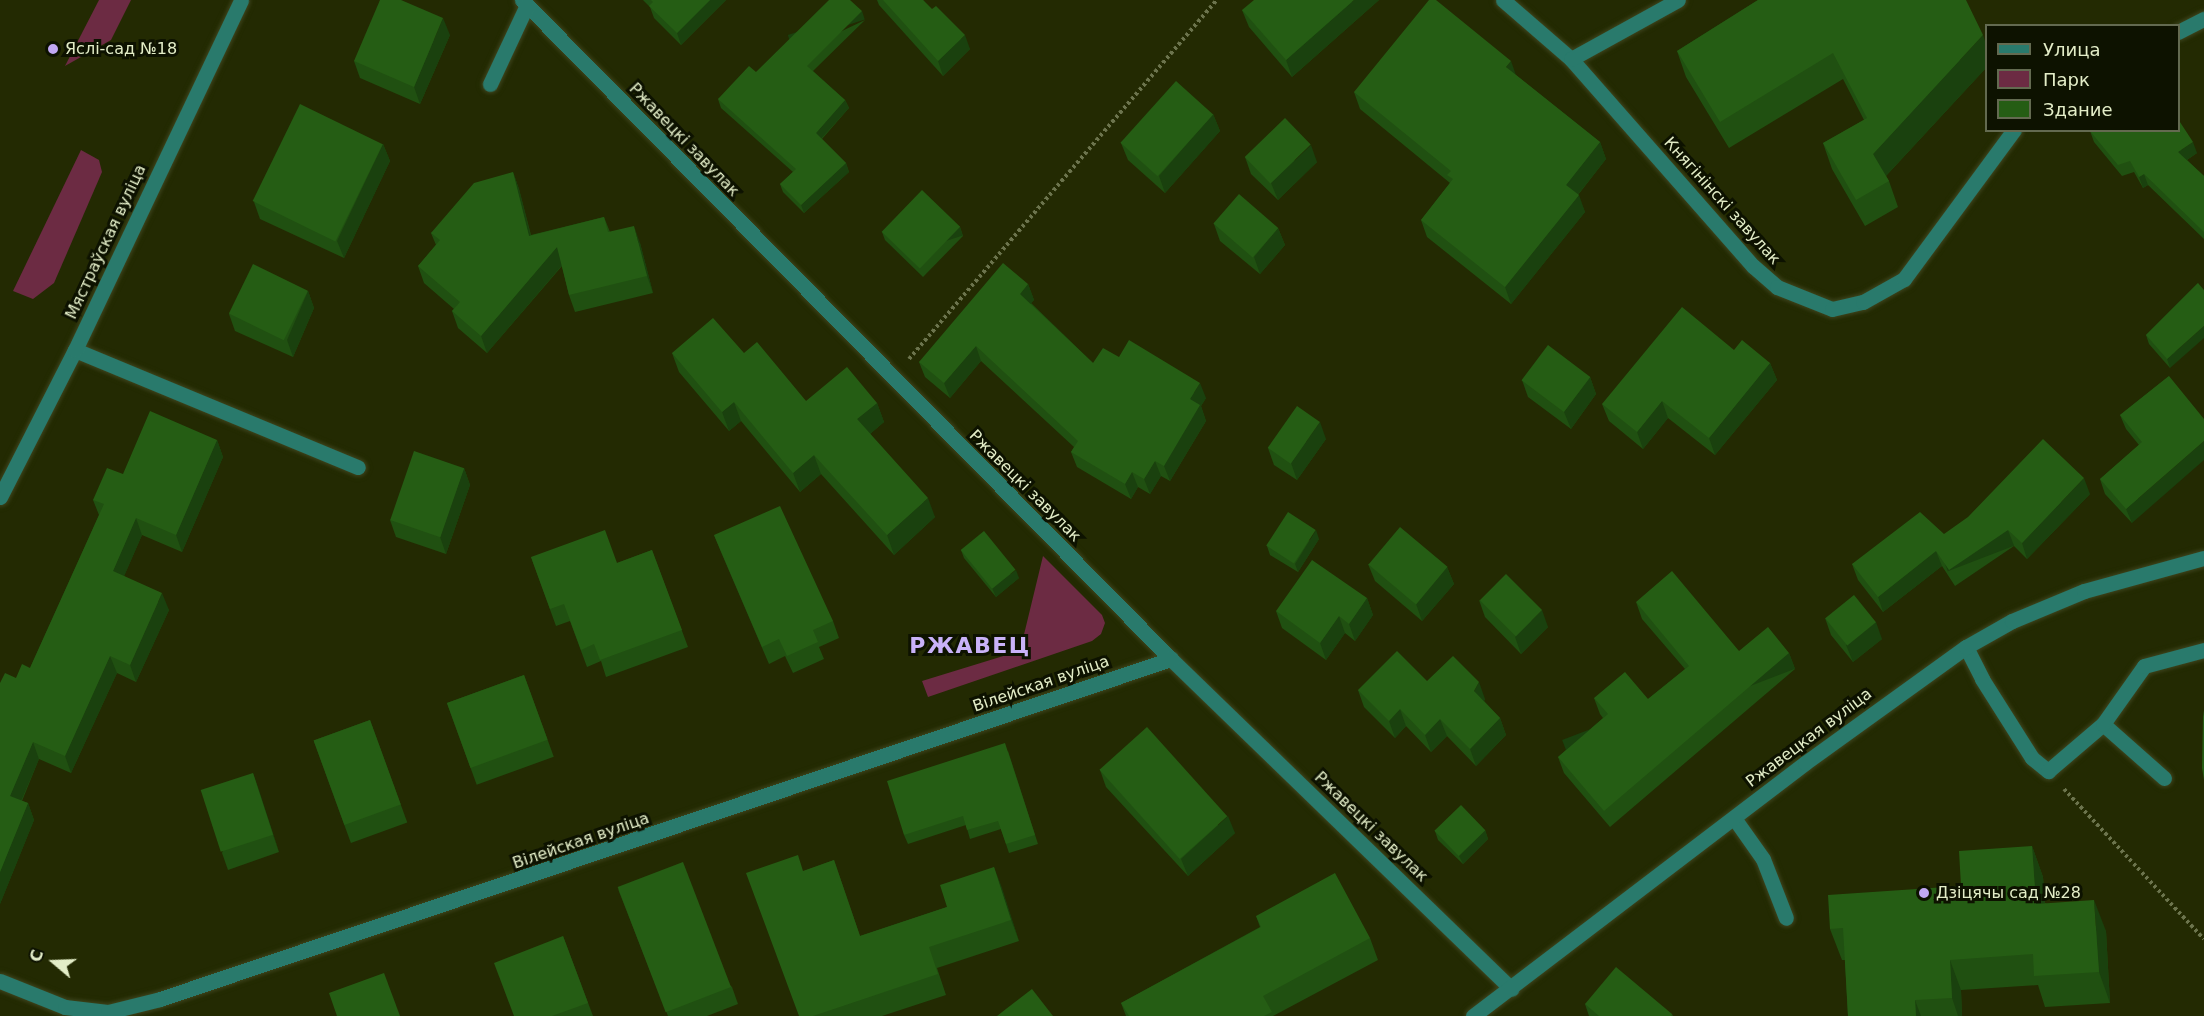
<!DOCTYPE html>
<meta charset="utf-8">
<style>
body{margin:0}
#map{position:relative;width:2204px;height:1016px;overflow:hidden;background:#232a02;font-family:"DejaVu Sans",sans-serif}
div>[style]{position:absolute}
.green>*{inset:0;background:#6c2b43}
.path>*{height:4px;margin-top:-2px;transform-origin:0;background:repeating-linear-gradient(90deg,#6c744d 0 3px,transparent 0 6px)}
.roads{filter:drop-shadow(0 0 2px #3e451e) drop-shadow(0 0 2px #3e451e)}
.minor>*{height:15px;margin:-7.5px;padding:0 7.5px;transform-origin:7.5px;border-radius:7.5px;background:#297a6c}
.wall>*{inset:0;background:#205011;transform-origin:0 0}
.shaded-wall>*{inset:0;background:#1a410e;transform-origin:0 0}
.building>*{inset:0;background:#255d14;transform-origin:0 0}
.dots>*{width:16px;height:16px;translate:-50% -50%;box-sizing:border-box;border:3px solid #0d1200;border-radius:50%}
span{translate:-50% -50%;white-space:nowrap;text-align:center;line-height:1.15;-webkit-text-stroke:6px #0d1200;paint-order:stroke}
.poi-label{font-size:16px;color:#e3edc7}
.left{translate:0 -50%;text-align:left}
.street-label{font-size:16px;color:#e3edc7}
.district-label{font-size:22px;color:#c9b2f8;font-weight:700;letter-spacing:1.5px}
.legend{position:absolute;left:1985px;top:24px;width:195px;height:108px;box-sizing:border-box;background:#0d1200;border:2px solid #636a50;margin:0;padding:8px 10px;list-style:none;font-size:18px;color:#e3edc7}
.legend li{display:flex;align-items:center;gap:12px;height:30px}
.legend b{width:30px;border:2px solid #636a50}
.north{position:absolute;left:24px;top:932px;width:60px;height:60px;-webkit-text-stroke:4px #0d1200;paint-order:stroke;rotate:289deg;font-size:16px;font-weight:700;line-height:24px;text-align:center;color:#e3edc7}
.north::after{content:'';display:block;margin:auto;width:21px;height:27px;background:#e3edc7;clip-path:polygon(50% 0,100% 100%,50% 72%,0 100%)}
</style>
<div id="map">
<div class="green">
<i style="clip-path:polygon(99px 0,131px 0,111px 40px,65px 66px)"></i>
<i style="clip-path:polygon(81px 150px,99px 160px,102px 172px,54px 283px,33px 299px,13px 291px)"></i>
<i style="clip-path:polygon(1043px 556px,1102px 615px,1105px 623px,1101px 634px,1092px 641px,928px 697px,922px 681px,1020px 651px)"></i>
</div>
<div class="path">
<i style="left:909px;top:359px;width:473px;rotate:-49.4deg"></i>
<i style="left:2064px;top:789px;width:205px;rotate:47deg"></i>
</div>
<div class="roads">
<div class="minor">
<i style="left:522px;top:0;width:925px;rotate:45.44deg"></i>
<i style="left:1171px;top:659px;width:474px;rotate:44.1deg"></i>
<i style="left:1503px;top:0;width:90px;rotate:40.9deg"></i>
<i style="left:1571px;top:59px;width:276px;rotate:48.7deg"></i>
<i style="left:1753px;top:266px;width:32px;rotate:41deg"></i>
<i style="left:1777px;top:287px;width:59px;rotate:21.8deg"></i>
<i style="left:1832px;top:309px;width:32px;rotate:-13deg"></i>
<i style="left:1863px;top:302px;width:47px;rotate:-29.3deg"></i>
<i style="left:1904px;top:279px;width:185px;rotate:-53.6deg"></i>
<i style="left:2178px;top:32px;width:29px;rotate:-27deg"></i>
<i style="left:1571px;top:59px;width:122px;rotate:-28.9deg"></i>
<i style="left:490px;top:84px;width:87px;rotate:-64.9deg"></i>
<i style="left:75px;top:350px;width:306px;rotate:22.5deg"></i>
<i style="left:0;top:497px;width:165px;rotate:-63deg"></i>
<i style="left:75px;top:350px;width:387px;rotate:-64.6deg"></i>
<i style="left:1966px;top:647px;width:36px;rotate:63deg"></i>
<i style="left:1982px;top:679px;width:93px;rotate:57.7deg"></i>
<i style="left:2032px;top:758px;width:21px;rotate:39deg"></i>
<i style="left:2048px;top:771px;width:72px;rotate:-40.5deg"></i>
<i style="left:2164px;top:778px;width:81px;rotate:-138.5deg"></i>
<i style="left:2103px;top:724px;width:71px;rotate:-54.7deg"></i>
<i style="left:2144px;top:666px;width:62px;rotate:-14.9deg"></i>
<i style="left:1734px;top:818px;width:50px;rotate:54.7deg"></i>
<i style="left:1763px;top:859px;width:63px;rotate:68.7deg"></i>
<i style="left:0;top:981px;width:70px;rotate:21.8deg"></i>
<i style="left:65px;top:1007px;width:43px;rotate:6.6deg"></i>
<i style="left:108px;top:1012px;width:54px;rotate:-14deg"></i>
<i style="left:160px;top:999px;width:1067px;rotate:-18.59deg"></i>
<i style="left:1473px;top:1016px;width:417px;rotate:-37.3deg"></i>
<i style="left:1805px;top:763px;width:198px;rotate:-35.8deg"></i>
<i style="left:1966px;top:647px;width:53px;rotate:-29.5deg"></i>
<i style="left:2012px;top:621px;width:78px;rotate:-22.6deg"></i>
<i style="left:2084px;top:591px;width:124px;rotate:-15.4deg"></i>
</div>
</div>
<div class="wall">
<i style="clip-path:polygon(643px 0,726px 0,681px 45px,654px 18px,650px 7px)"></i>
<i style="clip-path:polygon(877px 0,923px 0,970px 49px,943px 76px,879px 5px)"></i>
<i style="clip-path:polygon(1379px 0,1292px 77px,1249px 27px,1242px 10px)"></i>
<i style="clip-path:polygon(1758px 0,1986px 68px,1886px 176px,1889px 181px,1898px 207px,1865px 226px,1832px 169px,1823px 143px,1864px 120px,1843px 79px,1729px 148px,1686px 77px,1677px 51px)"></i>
<i style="clip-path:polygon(865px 20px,813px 71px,845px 100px,849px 108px,822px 139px,846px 163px,849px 172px,804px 213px,783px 192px,780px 184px,793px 172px,721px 108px,718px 99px,756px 72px)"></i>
<i style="clip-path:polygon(450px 35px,420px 104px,360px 78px,354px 61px)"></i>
<i style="clip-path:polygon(1516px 75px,1600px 142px,1606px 159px,1578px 195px,1585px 212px,1511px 304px,1427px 237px,1421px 220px,1450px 183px,1360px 109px,1354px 92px)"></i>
<i style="clip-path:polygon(1213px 114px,1220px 131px,1165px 193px,1128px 160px,1121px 143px)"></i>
<i style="clip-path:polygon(2090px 131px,2197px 153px,2187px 160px,2204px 176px,2204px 239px,2148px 185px,2143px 188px,2134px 172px,2122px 176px,2094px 142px)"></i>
<i style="clip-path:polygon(383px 144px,390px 161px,344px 258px,260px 219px,254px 202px)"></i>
<i style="clip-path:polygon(1245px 157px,1317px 162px,1278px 200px,1251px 174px)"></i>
<i style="clip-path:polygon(513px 172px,519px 189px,531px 235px,604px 217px,610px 232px,640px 243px,653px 293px,575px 312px,569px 295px,562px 266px,487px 353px,458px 328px,452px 311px,454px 309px,424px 283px,418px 266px,436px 245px,431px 233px)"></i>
<i style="clip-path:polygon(1214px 224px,1278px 228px,1285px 245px,1260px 274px,1220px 241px)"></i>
<i style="clip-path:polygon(960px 227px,963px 236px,923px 277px,885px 240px,882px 232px)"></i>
<i style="clip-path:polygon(2198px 283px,2170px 368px,2149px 344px,2146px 335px)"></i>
<i style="clip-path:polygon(1028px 284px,1034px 300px,1031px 303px,1093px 363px,1119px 357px,1206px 398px,1201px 406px,1206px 421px,1170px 481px,1161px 476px,1150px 494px,1138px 487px,1131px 499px,1077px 467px,1071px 452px,1074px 447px,981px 361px,950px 398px,925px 377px,919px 362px)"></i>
<i style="clip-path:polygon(308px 291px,314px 308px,293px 357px,235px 331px,229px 314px)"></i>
<i style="clip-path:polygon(1734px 350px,1770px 363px,1777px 380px,1715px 455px,1668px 418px,1643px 449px,1609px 421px,1602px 404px)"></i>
<i style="clip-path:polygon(672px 353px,744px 353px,806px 401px,877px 403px,884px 422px,870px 434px,935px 517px,894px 555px,821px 474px,800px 492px,741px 421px,729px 431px,679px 372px)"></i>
<i style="clip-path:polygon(2169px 376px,2132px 523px,2105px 494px,2100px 479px,2139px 445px,2126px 429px,2120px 415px)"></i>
<i style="clip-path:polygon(1590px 377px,1596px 394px,1571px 429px,1528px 397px,1522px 380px)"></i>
<i style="clip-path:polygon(1326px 439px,1297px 480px,1274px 465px,1268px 448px)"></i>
<i style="clip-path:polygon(217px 440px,223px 457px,182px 552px,142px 535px,124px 576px,169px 610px,136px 682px,117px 673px,71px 773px,39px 759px,22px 801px,28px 803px,34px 820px,0 904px,0 683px,16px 678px,30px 668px,99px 515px,93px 500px,123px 474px)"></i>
<i style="clip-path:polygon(464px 468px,470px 485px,446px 554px,396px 537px,390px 520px)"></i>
<i style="clip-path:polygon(2090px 494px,2027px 559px,2014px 546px,1955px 586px,1942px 566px,1883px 612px,1858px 580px,1852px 564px,1944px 534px)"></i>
<i style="clip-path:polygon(714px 535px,833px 621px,839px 638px,819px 647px,824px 659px,793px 673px,785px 656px,769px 664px,721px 552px)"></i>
<i style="clip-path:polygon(1319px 539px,1298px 572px,1270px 555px,1267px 546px)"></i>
<i style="clip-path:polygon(652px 550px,688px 647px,606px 677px,601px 661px,587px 667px,570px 621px,556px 626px,531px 557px,617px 563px)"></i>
<i style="clip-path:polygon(961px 550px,1019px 578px,996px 597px,964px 558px)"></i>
<i style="clip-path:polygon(1368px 564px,1447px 567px,1454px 584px,1422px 621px,1375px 581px)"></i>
<i style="clip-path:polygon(1367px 598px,1373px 615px,1355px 641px,1345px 633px,1326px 660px,1282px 628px,1276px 611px)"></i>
<i style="clip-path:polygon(1479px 600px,1548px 627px,1521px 654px,1485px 617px)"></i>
<i style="clip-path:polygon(1636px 602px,1739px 651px,1789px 653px,1795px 669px,1610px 827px,1564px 773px,1558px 757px,1603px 718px,1600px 714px,1594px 698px,1648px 699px,1685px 669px,1642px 619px)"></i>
<i style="clip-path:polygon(1825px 618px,1882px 639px,1853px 662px,1831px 635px)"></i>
<i style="left:524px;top:675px;width:87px;height:82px;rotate:70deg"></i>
<i style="clip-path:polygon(1427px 681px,1485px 699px,1484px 701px,1500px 718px,1506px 735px,1476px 766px,1447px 736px,1431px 752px,1406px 726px,1395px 738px,1364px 707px,1358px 690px)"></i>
<i style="left:370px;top:720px;width:109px;height:60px;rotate:70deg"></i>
<i style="clip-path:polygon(1008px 751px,1038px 844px,1009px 853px,1001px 829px,970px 839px,966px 825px,908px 844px,904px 835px)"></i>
<i style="clip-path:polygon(1100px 770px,1235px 833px,1188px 876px,1106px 787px)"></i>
<i style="clip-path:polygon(253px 773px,279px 852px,228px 870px,222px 853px)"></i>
<i style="clip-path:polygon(1485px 830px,1488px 839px,1463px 864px,1438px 840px,1435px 831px)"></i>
<i style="clip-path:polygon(2032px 846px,2043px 877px,2045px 903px,2106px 931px,2110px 1003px,2045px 1007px,2038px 985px,1961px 990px,1962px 1016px,1848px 1016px,1845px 960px,1842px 960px,1830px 929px,1961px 886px)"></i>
<i style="clip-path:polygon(834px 860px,860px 936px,947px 907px,994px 867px,1019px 941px,937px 968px,946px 995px,882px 1016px,799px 1016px,804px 871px)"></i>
<i style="clip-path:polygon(618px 889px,732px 987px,738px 1004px,707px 1016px,668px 1016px)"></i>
<i style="clip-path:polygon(1256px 916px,1370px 938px,1378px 960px,1273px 1016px,1126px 1016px,1121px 1003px,1260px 927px)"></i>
<i style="clip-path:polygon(563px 936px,593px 1016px,514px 1016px)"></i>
<i style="clip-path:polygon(1585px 1004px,1672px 1014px,1673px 1016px,1589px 1016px)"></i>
</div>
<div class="shaded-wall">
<i style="clip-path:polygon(710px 0,726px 0,681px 45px,677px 33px)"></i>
<i style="clip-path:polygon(1354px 0,1379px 0,1292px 77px,1286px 60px)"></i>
<i style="left:862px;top:11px;width:9px;height:78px;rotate:72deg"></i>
<i style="clip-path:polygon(443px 18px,450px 35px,420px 104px,414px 87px)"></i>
<i style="clip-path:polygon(965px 35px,970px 49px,943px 76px,938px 61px)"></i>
<i style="clip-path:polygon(1983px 35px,1986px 44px,1986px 68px,1882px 180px,1873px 154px)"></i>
<i style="clip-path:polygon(1511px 61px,1517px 78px,1506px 67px)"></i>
<i style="clip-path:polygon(845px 100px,849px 108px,819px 141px,816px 133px)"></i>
<i style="clip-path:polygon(1213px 114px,1220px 131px,1165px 193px,1159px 176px)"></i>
<i style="clip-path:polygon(1600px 142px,1606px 159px,1572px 202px,1566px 185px)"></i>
<i style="clip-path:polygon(2193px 142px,2197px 153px,2182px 163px,2178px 152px)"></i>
<i style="clip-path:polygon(383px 144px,390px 161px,344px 258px,337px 241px)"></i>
<i style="clip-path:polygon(1311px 145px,1317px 162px,1278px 200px,1271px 183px)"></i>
<i style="clip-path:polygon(846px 163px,849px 172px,804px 213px,801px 205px)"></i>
<i style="clip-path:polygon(513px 172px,519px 189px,535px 253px,529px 236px)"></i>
<i style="clip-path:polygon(2144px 174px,2148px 185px,2143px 188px,2139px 177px)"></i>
<i style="clip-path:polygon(1579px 195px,1585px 212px,1511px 304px,1505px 287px)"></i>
<i style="clip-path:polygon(634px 226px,640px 243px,653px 293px,647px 276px)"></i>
<i style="left:960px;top:227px;width:9px;height:59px;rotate:72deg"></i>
<i style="clip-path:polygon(1278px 228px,1285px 245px,1260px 274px,1254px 257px)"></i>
<i style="clip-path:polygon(557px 247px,563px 264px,487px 353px,481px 336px)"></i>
<i style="clip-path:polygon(1028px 284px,1034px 300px,1026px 309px,1020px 294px)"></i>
<i style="clip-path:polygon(308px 291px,314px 308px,293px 357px,287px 340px)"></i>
<i style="clip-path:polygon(2204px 326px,2204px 338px,2170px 368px,2167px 359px)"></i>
<i style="clip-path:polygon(976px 346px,981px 361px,950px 398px,944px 383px)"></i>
<i style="clip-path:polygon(1770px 363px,1777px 380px,1715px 455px,1709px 438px)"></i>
<i style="clip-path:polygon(1590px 377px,1596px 394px,1571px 429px,1564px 412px)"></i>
<i style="clip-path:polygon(1200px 383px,1206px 398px,1201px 406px,1206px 421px,1170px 481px,1164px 466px,1190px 399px)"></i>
<i style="clip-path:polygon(1662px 401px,1668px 418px,1643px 449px,1637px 432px)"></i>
<i style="clip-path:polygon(734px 402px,741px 421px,729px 431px,722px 412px)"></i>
<i style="clip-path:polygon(877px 403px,884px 422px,864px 439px,857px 419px)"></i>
<i style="clip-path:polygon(1320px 422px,1326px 439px,1297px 480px,1291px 463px)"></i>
<i style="clip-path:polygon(217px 440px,223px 457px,182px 552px,176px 535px)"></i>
<i style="clip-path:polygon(2204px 441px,2204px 460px,2132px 523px,2126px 509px)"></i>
<i style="clip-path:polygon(814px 455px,821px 474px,800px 492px,793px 473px)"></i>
<i style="clip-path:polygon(1155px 461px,1161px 476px,1150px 494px,1144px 479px)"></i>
<i style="clip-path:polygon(464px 468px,470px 485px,446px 554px,440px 537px)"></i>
<i style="clip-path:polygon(1132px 472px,1138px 487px,1131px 499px,1125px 484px)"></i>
<i style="clip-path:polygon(2084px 478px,2090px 494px,2027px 559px,2022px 543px)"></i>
<i style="clip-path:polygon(928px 498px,935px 517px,894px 555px,887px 535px)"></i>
<i style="clip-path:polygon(136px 518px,142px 535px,119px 588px,113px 571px)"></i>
<i style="clip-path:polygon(1316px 530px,1319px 539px,1298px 572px,1295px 564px)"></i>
<i style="left:2008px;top:530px;width:17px;height:71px;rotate:69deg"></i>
<i style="clip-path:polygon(1936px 551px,1942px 566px,1883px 612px,1878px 597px)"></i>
<i style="clip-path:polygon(1447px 567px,1454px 584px,1422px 621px,1416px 604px)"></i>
<i style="clip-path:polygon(1016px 570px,1019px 578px,996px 597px,992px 588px)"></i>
<i style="clip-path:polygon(162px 593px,169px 610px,136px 682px,130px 665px)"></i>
<i style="clip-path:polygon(1367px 598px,1373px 615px,1355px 641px,1349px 624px)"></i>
<i style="clip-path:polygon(1542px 610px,1548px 627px,1521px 654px,1515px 637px)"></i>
<i style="clip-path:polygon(1339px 616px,1345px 633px,1326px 660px,1320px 643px)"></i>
<i style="clip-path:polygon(1876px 622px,1882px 639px,1853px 662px,1846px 645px)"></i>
<i style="left:1789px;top:653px;width:17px;height:243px;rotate:69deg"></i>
<i style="clip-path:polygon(110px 656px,117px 673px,71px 773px,65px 756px)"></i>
<i style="clip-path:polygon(1479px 682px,1485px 699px,1480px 708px,1474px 691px)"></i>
<i style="clip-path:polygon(1400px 709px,1406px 726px,1395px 738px,1389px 721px)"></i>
<i style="clip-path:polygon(1500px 718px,1506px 735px,1476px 766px,1470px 749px)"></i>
<i style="clip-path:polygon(1440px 719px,1447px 736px,1431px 752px,1425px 735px)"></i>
<i style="clip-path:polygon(33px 742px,39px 759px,16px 813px,10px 796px)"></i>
<i style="clip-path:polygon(253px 773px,259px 790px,279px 852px,273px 835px)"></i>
<i style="clip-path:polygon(28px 803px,34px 820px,0 904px,0 872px)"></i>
<i style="clip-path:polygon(1228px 816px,1235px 833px,1188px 876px,1181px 859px)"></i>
<i style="clip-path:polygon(1485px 830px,1488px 839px,1463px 864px,1459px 856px)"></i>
<i style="clip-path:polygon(2032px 846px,2043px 877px,2047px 935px,2036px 904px)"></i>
<i style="clip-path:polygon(994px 867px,1002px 888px,1019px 941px,1011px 920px)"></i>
<i style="clip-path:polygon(2094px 900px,2106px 931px,2110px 1003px,2099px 972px)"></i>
<i style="clip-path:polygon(1950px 960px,1961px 990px,1962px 1016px,1958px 1016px,1952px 998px)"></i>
<i style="clip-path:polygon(1915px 1000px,1921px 1016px,1916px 1016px)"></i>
</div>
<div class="building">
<i style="clip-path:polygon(380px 0,401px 0,443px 18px,414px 87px,354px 61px)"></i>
<i style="clip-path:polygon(651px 0,710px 0,677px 33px,649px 6px,653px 2px)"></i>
<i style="clip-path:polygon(829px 0,850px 0,862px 11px,807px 66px,845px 100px,816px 133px,846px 163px,801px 205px,780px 184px,796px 169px,718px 99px,749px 66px,756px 72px)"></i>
<i style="clip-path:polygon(883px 0,923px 0,932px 9px,936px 6px,965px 35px,938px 61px)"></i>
<i style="clip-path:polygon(1254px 0,1354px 0,1286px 60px,1242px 10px)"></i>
<i style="clip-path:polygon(1429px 0,1436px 0,1511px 61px,1506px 67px,1600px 142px,1566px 185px,1579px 195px,1505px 287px,1421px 220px,1453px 179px,1447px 175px,1451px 171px,1354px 92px)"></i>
<i style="clip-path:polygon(1758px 0,1966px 0,1983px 35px,1873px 154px,1889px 181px,1856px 200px,1823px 143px,1867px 118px,1833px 53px,1720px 122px,1677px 51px)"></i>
<i style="left:1176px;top:81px;width:50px;height:83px;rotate:42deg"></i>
<i style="left:300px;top:104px;width:92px;height:108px;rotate:26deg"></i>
<i style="left:1285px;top:118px;width:37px;height:56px;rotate:46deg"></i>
<i style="clip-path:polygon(2178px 119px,2193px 142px,2178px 152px,2204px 176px,2204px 232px,2144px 174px,2139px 177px,2130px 161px,2118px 165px,2090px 131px,2178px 130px)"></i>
<i style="clip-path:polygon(513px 172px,529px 236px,604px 217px,608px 232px,634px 226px,647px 276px,569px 295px,557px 247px,481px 336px,452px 311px,460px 302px,418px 266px,440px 240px,431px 233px,474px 183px)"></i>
<i style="left:922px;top:190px;width:53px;height:58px;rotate:44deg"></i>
<i style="left:1239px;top:194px;width:52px;height:39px;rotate:41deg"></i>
<i style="clip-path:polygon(1003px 263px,1028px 284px,1020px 294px,1093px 363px,1103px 348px,1119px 357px,1129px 340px,1200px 383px,1190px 399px,1200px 405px,1164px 466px,1155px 461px,1144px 479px,1132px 472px,1125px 484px,1071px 452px,1078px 441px,976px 346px,944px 383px,919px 362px)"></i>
<i style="left:253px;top:264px;width:61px;height:55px;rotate:26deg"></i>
<i style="clip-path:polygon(2198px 283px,2204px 290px,2204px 326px,2167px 359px,2146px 335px)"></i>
<i style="clip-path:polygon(1682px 307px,1734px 350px,1742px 340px,1770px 363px,1709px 438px,1662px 401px,1637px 432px,1602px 404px)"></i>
<i style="clip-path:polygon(713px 318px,744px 353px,757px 342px,806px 401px,847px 367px,877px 403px,857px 419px,928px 498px,887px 535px,814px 455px,793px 473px,734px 402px,722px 412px,672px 353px)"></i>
<i style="left:1548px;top:345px;width:53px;height:44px;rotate:37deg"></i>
<i style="clip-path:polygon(2169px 376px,2204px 419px,2204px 441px,2126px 509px,2100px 479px,2142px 442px,2120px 415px)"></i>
<i style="left:1297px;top:406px;width:28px;height:51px;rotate:35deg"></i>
<i style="clip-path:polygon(150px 411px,217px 440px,176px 535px,136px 518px,113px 571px,162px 593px,130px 665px,110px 656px,65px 756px,33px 742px,10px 796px,28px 803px,0 872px,0 683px,5px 673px,16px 678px,22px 664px,30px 668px,104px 504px,93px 500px,107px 468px,123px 474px)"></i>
<i style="clip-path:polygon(2043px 439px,2084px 478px,2022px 543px,2008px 530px,1949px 570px,1936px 551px,1878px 597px,1852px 564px,1920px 512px,1944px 534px,1968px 517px)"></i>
<i style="left:414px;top:451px;width:53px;height:73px;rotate:19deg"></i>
<i style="clip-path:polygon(780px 506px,833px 621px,813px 630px,818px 642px,787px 656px,779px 639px,762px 647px,714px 535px)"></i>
<i style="left:1288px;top:512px;width:33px;height:40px;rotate:33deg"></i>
<i style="left:1400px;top:527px;width:62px;height:49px;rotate:40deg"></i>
<i style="clip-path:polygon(605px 530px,617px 563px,652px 550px,682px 630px,600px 660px,594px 644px,581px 650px,564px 604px,550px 609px,531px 557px)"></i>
<i style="left:984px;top:531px;width:50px;height:30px;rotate:51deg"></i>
<i style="clip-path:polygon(1312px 560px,1367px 598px,1349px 624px,1339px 616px,1320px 643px,1276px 611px)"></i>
<i style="clip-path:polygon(1672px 571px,1739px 651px,1768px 627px,1789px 653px,1604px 811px,1558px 757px,1608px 714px,1594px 698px,1625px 672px,1648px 699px,1689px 666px,1636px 602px)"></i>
<i style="left:1506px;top:574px;width:51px;height:37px;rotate:45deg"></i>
<i style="left:1854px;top:595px;width:35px;height:37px;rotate:51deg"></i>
<i style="clip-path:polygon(1397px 651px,1427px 681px,1453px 656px,1479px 682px,1474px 691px,1500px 718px,1470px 749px,1440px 719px,1425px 735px,1400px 709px,1389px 721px,1358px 690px)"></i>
<i style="left:524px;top:675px;width:69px;height:82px;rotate:70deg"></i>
<i style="clip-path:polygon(2204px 710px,2204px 780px,2202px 768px,2203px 717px)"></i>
<i style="left:370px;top:720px;width:90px;height:60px;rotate:70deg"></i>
<i style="left:1147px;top:727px;width:120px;height:64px;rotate:48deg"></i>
<i style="clip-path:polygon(1005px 743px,1035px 835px,1006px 844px,998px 821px,967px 830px,963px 816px,904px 835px,887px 781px)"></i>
<i style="left:253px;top:773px;width:65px;height:55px;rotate:72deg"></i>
<i style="left:1461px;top:805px;width:35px;height:37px;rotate:46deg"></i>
<i style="clip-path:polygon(2032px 846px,2036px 904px,2094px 900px,2099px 972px,2034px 976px,2033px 954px,1950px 960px,1952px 998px,1915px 1000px,1916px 1016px,1848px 1016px,1843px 928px,1830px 929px,1828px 895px,1961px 886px,1959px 851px)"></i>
<i style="clip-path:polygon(798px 855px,803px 871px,834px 860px,860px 936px,947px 907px,940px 885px,994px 867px,1011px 920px,929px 947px,938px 974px,813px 1016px,799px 1016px,746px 873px)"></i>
<i style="left:683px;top:862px;width:134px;height:70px;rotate:69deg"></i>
<i style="clip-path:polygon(1335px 873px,1370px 938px,1263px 996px,1272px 1012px,1264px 1016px,1129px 1016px,1121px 1003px,1261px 927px,1256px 916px)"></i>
<i style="clip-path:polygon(563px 936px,588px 1003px,552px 1016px,514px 1016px,494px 963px)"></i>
<i style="clip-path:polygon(1616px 967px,1672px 1014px,1671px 1016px,1599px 1016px,1585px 1004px)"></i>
<i style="clip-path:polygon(384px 973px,400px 1016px,337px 1016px,329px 993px)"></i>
<i style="clip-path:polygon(1032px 989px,1053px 1016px,997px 1016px)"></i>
</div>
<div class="dots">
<i style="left:53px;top:49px;background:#c1a8f3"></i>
<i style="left:1924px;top:893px;background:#c1a8f3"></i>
</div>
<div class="poi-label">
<span class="left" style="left:65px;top:49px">Яслі-сад №18</span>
<span class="left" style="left:1936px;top:893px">Дзіцячы сад №28</span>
</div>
<div class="street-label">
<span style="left:684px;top:140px;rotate:46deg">Ржавецкі завулак</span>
<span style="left:1722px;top:201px;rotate:48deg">Княгінінскі завулак</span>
<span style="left:106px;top:242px;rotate:-65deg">Мястраўская вуліца</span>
<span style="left:1025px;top:486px;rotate:45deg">Ржавецкі завулак</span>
<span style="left:1041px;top:684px;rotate:-19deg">Вілейская вуліца</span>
<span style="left:1809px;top:738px;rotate:-37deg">Ржавецкая вуліца</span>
<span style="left:1371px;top:827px;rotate:44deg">Ржавецкі завулак</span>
<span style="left:581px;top:841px;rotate:-19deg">Вілейская вуліца</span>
</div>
<div class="district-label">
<span style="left:970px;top:646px">РЖАВЕЦ</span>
</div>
<ul class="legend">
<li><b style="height:8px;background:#297a6c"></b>Улица</li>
<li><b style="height:16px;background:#6c2b43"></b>Парк</li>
<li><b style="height:16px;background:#255d14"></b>Здание</li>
</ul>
<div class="north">С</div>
</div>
